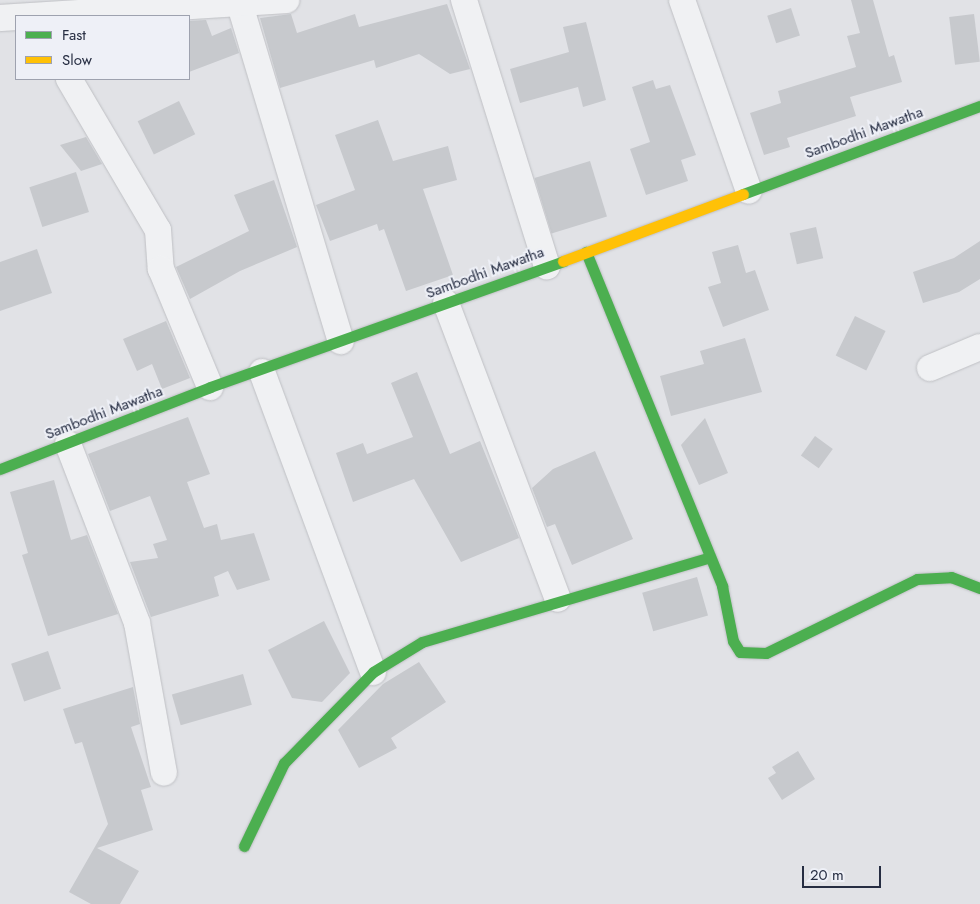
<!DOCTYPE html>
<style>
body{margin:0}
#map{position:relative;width:980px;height:904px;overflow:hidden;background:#e1e2e6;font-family:Jost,sans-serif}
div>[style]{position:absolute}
.building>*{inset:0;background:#c7c9cd;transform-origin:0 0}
.roads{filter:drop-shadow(0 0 1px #bfc0c4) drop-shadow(0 0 1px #bfc0c4)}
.street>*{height:26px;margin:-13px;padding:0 13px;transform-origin:13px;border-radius:13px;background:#f0f1f3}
.fast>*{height:11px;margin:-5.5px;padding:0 5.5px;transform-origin:5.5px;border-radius:5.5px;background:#4caf50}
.slow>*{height:11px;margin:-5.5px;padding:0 5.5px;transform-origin:5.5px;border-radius:5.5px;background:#ffc107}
span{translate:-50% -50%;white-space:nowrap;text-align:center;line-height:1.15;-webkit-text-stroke:4px #eef0f7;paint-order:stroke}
.street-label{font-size:15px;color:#262d42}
.legend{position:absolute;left:15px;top:15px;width:175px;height:65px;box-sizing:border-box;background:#eef0f7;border:1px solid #9ea2af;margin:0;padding:6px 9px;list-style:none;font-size:15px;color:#262d42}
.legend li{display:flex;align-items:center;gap:10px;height:25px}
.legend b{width:25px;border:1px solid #9ea2af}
.scale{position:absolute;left:802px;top:866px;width:79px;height:22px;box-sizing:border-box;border:2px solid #262d42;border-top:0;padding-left:6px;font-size:15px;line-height:18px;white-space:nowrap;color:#262d42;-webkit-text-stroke:4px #eef0f7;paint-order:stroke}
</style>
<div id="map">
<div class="building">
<i style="clip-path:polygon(851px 0,873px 0,889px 57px,894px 55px,902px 82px,850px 97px,856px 116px,787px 138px,790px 147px,764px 155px,750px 113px,781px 103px,778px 91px,856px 67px,847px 36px,860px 33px)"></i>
<i style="clip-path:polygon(447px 4px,470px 69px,450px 74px,419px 54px,376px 68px,374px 60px,280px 88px,260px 18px,291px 14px,297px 33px,355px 14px,359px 27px)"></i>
<i style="left:791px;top:8px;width:29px;height:25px;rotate:72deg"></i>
<i style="left:974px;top:14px;width:48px;height:25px;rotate:83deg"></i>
<i style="clip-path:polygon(206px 20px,212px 36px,231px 28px,239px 53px,189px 72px,189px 21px)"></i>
<i style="clip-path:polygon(586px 22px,606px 100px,583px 107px,578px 87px,520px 103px,510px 69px,569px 52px,563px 27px)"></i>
<i style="clip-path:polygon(653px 80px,656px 89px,670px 85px,696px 155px,681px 160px,688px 181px,646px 195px,630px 149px,650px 142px,632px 87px)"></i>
<i style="left:179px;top:101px;width:37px;height:46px;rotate:64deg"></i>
<i style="clip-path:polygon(378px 120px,393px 161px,448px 146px,457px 180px,423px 189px,453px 275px,406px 291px,384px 229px,379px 231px,377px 224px,330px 241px,316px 205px,355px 190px,335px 135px)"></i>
<i style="clip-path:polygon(86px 137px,102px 164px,81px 171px,60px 145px)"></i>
<i style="left:590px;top:161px;width:58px;height:58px;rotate:73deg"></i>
<i style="left:76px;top:172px;width:42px;height:49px;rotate:72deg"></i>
<i style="clip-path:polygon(274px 180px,297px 247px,240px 271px,190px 299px,176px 267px,249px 231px,234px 195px)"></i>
<i style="left:816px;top:227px;width:32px;height:27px;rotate:77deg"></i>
<i style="clip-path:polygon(980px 241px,980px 279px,959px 292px,923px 303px,913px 272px,954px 258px)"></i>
<i style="clip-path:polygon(738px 245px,746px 273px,755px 270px,769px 310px,723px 327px,708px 287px,721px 283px,712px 252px)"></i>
<i style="clip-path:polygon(37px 249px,52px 293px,0 311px,0 262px)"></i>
<i style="left:855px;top:316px;width:34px;height:44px;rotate:26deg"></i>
<i style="clip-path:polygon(166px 321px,190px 378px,162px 389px,152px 364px,137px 371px,123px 339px)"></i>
<i style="clip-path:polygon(745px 338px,762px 392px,671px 416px,660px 376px,704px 364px,700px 351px)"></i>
<i style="clip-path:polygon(417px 372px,450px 454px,480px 441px,519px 538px,461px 562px,414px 479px,353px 502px,336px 453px,363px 443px,367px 454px,413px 437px,391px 383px)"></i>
<i style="clip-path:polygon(188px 417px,210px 474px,187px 482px,204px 528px,217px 524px,221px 540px,254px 533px,270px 580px,237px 590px,228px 571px,214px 577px,219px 596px,151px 617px,130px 562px,158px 558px,153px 544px,167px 540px,150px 496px,110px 511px,88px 454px)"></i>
<i style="clip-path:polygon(705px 418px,728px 473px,699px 485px,681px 445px)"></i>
<i style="left:815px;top:436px;width:22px;height:24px;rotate:36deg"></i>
<i style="clip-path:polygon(595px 451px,633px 539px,572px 565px,555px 524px,547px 527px,532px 488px,553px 469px)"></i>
<i style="clip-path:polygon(54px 480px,71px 540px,87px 535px,118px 614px,48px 636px,22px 555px,28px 553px,10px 492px)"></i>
<i style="left:697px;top:577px;width:40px;height:57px;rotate:74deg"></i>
<i style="clip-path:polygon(324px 621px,350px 673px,322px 702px,292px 698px,268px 650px)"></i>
<i style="left:48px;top:651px;width:40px;height:39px;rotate:71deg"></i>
<i style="clip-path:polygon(419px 662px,446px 702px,391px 738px,397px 748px,359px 768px,338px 730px,383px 684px)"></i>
<i style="left:243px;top:674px;width:32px;height:74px;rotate:74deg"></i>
<i style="clip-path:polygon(133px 687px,140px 724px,131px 727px,151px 787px,141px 790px,153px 830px,97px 848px,139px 871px,120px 904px,91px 904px,69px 892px,108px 824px,82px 742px,75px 744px,63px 709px)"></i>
<i style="clip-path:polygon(798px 751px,815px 779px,782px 800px,768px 778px,776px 773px,772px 767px)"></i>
</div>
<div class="roads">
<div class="street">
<i style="left:464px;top:0;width:279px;rotate:72.7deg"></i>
<i style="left:682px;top:0;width:202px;rotate:70.7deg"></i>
<i style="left:240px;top:5px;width:351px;rotate:73.3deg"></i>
<i style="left:0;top:18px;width:287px;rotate:-3.6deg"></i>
<i style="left:69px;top:79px;width:175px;rotate:59.5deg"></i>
<i style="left:158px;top:230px;width:39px;rotate:86deg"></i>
<i style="left:161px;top:269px;width:128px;rotate:67.4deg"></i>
<i style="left:446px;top:303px;width:316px;rotate:69.3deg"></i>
<i style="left:930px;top:368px;width:54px;rotate:-22.8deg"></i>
<i style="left:262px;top:372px;width:320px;rotate:69.7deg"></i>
<i style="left:68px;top:444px;width:192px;rotate:68.9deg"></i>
<i style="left:137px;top:623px;width:152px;rotate:79.8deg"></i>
</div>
<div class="fast">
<i style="left:743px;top:194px;width:253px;rotate:-20.4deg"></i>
<i style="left:586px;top:252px;width:361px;rotate:67.8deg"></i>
<i style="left:722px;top:586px;width:56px;rotate:78.7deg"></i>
<i style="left:733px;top:641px;width:13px;rotate:58deg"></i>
<i style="left:740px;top:652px;width:26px;rotate:2deg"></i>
<i style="left:766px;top:653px;width:168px;rotate:-26.1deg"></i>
<i style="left:917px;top:579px;width:34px;rotate:-3deg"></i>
<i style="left:951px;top:577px;width:31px;rotate:21deg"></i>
<i style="left:0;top:469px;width:225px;rotate:-21.3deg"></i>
<i style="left:210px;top:387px;width:375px;rotate:-19.6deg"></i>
<i style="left:244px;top:846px;width:92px;rotate:-64.3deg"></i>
<i style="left:284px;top:763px;width:127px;rotate:-45.6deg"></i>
<i style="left:373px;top:672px;width:57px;rotate:-31.5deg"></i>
<i style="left:422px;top:642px;width:300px;rotate:-16.4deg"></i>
</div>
<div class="slow">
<i style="left:563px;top:261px;width:192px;rotate:-20.4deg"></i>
</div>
</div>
<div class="street-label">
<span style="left:864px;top:133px;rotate:-20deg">Sambodhi Mawatha</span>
<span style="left:485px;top:273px;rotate:-20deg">Sambodhi Mawatha</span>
<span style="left:104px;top:413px;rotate:-21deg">Sambodhi Mawatha</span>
</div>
<ul class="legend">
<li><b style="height:6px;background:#4caf50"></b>Fast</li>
<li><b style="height:6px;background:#ffc107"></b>Slow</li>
</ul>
<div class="scale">20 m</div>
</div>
